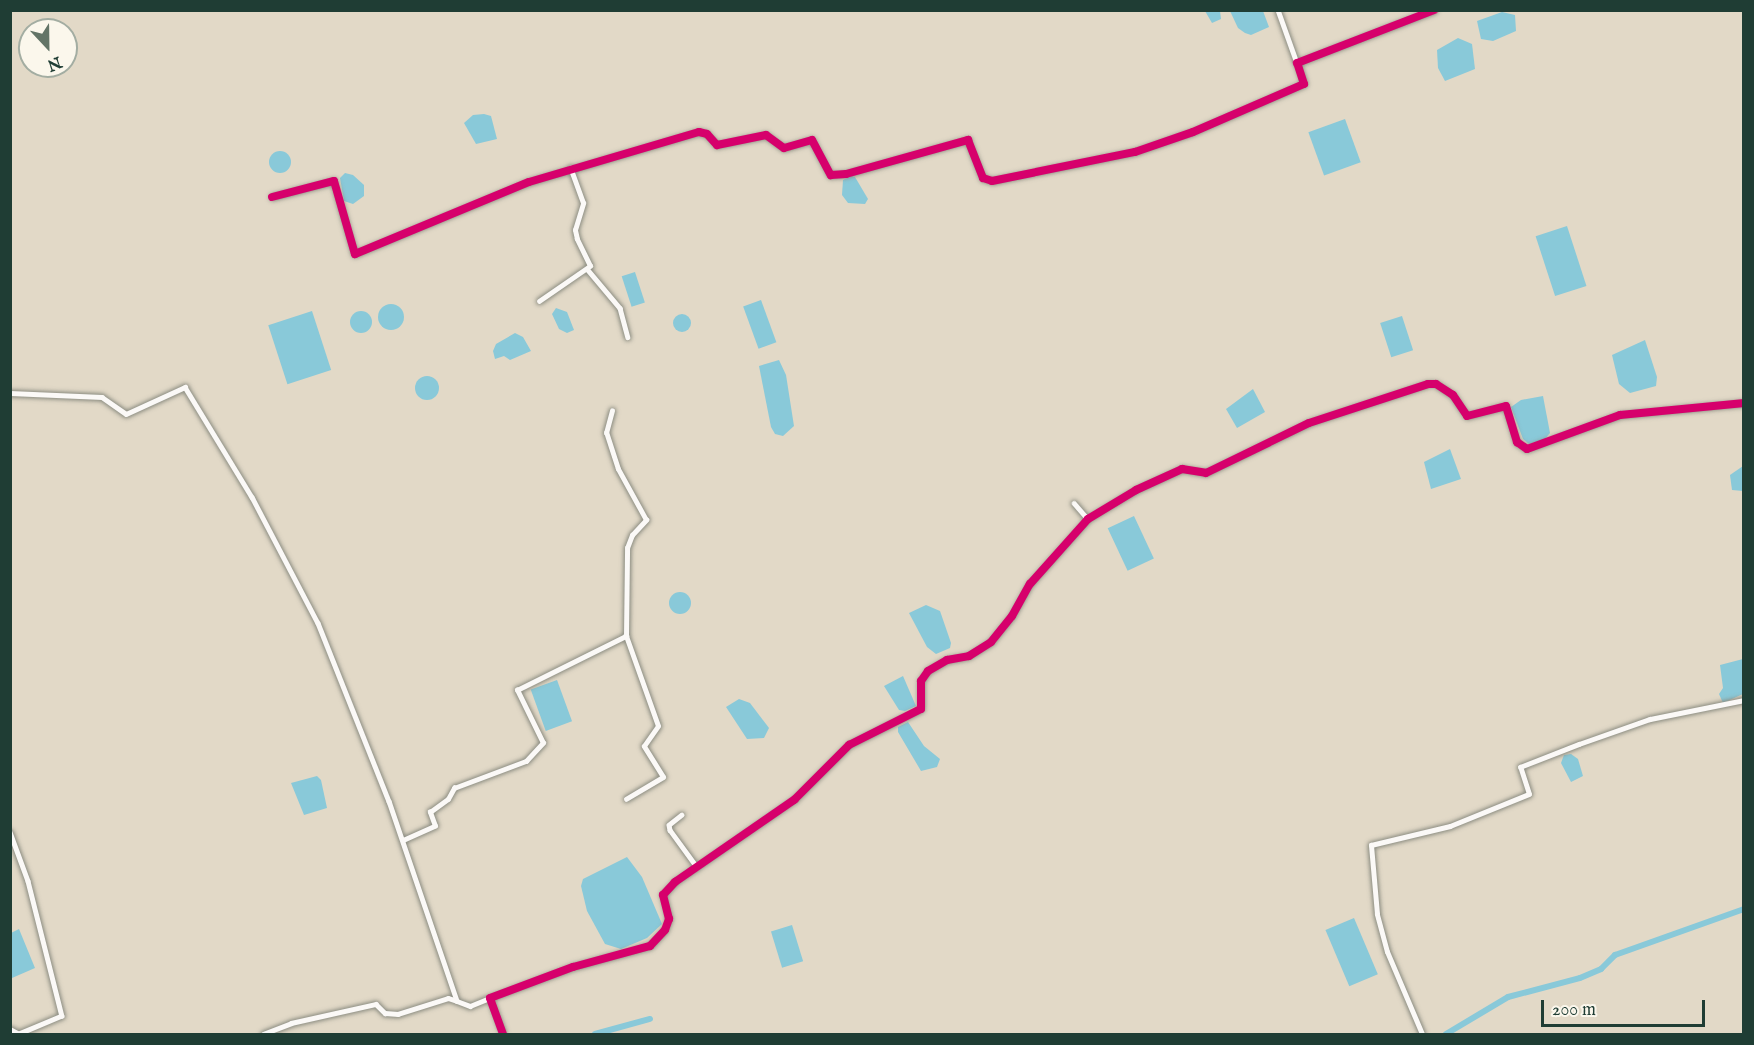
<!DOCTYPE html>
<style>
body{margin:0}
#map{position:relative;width:1754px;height:1045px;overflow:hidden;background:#e2d9c7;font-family:"IM FELL English",serif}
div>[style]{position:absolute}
.water>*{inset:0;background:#89c9d9;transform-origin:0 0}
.round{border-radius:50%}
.canal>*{height:6px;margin:-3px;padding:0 3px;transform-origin:3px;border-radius:3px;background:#89c9d9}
.roads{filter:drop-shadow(0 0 2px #8c8d82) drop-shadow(0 0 2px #8c8d82)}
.minor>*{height:4.5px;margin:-2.25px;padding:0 2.25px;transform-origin:2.25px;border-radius:2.25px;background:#fbf9f7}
.cycleway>*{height:8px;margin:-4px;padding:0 4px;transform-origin:4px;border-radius:4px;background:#d6006c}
span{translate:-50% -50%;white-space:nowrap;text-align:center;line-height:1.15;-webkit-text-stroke:4.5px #fbf7ec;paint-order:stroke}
.frame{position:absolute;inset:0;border:12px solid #1f3d34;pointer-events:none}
.north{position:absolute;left:18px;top:18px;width:60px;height:60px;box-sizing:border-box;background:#fbf7ec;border:2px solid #a3ada2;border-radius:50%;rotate:158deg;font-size:16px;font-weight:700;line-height:24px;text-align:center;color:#1f3d34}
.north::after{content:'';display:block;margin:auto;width:21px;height:27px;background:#637467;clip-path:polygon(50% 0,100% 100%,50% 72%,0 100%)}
.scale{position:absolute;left:1541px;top:1000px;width:164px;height:27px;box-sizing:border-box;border:3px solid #1f3d34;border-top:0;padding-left:8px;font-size:18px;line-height:21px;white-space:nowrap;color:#1f3d34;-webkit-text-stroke:4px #fbf7ec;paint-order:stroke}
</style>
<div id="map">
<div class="water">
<i style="clip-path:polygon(1205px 11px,1220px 11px,1221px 19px,1212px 23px)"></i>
<i style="clip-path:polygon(1230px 11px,1263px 11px,1269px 27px,1251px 35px,1245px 33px,1238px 28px)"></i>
<i style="clip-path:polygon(1502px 12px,1515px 15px,1516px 31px,1493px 41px,1481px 39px,1477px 21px)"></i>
<i style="clip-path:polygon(1458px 38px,1472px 44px,1475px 69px,1445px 81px,1438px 68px,1437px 50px)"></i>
<i style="clip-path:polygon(484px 114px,491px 116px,497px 139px,476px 144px,464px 123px,473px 115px)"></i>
<i style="left:1345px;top:119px;width:46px;height:39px;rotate:70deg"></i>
<i class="round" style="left:269px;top:151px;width:22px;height:22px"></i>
<i style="clip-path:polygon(345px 173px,353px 175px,364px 185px,364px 196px,353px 204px,344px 201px,340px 178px)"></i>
<i style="clip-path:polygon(851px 176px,855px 177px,868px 199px,865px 204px,848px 203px,842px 195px,843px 180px)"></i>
<i style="left:1567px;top:226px;width:63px;height:33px;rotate:72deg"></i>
<i style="left:635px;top:272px;width:32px;height:14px;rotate:72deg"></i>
<i style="left:761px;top:300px;width:45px;height:19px;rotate:70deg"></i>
<i class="round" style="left:378px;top:304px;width:26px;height:26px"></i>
<i style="clip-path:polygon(556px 308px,567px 312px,574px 330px,567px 333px,559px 329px,552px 314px)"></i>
<i style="left:312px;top:311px;width:62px;height:46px;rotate:72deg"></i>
<i class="round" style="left:350px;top:311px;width:22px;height:22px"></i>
<i class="round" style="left:673px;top:314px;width:18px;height:18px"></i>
<i style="left:1402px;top:316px;width:36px;height:23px;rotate:72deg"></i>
<i style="clip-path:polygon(515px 333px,523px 337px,531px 351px,510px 360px,504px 356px,495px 359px,493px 351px,496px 344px)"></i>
<i style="clip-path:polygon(1645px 340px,1657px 377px,1656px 386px,1630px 393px,1619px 384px,1612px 355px)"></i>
<i style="clip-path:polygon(779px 360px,786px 375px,794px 426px,783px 436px,775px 434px,771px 427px,759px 366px)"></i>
<i class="round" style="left:415px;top:376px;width:24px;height:24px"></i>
<i style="clip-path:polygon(1253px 389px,1265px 412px,1237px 428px,1226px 409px)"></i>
<i style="clip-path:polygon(1543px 396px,1550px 433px,1545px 439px,1529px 444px,1523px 439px,1511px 407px,1521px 400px)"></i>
<i style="clip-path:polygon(1450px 449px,1461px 479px,1431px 489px,1424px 462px)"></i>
<i style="clip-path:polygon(1743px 466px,1743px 491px,1732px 490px,1730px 475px)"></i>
<i style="left:1134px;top:516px;width:47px;height:29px;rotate:65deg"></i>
<i class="round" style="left:669px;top:592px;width:22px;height:22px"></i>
<i style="clip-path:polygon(926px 605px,940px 611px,951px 643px,950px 648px,936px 654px,927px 647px,909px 613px)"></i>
<i style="clip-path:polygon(1743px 659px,1743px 694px,1723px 703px,1719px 694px,1723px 688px,1720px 665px)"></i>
<i style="clip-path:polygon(903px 676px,916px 706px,905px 711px,899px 710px,884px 686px)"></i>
<i style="left:557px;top:680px;width:44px;height:28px;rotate:70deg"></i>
<i style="clip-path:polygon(739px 699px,750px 703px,769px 728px,764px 738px,747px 739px,726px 707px)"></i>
<i style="clip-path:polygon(908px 722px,924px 746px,940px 759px,937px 767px,921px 771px,898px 732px,898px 727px)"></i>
<i style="clip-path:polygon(1571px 754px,1578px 759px,1583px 776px,1571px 782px,1561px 763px,1564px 755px)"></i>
<i style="clip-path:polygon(317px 776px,321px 780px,327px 808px,304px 815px,291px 783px)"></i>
<i style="clip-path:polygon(627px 857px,642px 877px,662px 924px,647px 938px,621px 949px,605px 944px,587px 911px,581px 886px,583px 879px)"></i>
<i style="left:1354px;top:918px;width:61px;height:31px;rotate:67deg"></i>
<i style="left:792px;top:925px;width:38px;height:22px;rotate:73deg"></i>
<i style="clip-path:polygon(19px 929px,35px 968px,12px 978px,11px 933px)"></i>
</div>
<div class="canal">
<i style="left:595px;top:1034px;width:57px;rotate:-15.3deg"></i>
<i style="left:1446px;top:1034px;width:72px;rotate:-30.8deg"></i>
<i style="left:1508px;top:997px;width:74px;rotate:-14.8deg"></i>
<i style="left:1580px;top:978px;width:23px;rotate:-23deg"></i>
<i style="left:1601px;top:969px;width:20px;rotate:-45deg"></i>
<i style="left:1615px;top:955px;width:137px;rotate:-19.6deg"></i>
</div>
<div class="roads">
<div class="minor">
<i style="left:1278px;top:10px;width:56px;rotate:70.3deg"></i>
<i style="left:272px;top:197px;width:64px;rotate:-14.5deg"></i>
<i style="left:334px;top:181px;width:76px;rotate:74deg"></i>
<i style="left:355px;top:254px;width:188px;rotate:-22.5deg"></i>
<i style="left:529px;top:182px;width:177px;rotate:-16.4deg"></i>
<i style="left:699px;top:132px;width:8px;rotate:14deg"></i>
<i style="left:707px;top:134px;width:15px;rotate:48deg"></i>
<i style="left:717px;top:145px;width:50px;rotate:-11.5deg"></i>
<i style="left:766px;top:135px;width:22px;rotate:36deg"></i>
<i style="left:784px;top:148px;width:29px;rotate:-16deg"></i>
<i style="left:812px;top:140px;width:40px;rotate:62deg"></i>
<i style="left:831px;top:175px;width:15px;rotate:-4deg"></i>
<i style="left:846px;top:174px;width:127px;rotate:-15.6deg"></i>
<i style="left:968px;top:140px;width:41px;rotate:68.5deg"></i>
<i style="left:983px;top:178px;width:9px;rotate:18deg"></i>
<i style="left:992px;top:181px;width:146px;rotate:-11.5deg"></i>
<i style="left:1135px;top:152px;width:61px;rotate:-19deg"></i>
<i style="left:1193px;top:132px;width:121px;rotate:-23.4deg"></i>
<i style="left:1304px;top:84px;width:22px;rotate:-108deg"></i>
<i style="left:1297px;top:63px;width:147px;rotate:-21.1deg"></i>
<i style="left:588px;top:270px;width:50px;rotate:49.9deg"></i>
<i style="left:620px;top:308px;width:30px;rotate:75deg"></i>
<i style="left:539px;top:301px;width:62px;rotate:-34.5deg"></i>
<i style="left:590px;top:266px;width:30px;rotate:-116deg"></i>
<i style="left:577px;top:239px;width:9px;rotate:-103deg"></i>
<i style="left:575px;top:230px;width:28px;rotate:-73deg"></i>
<i style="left:583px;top:203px;width:37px;rotate:-110deg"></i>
<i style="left:10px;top:393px;width:92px;rotate:2.5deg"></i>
<i style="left:102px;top:397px;width:29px;rotate:35deg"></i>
<i style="left:126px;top:414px;width:65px;rotate:-24.6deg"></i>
<i style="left:185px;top:387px;width:129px;rotate:58.7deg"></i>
<i style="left:252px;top:497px;width:142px;rotate:62.4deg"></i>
<i style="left:318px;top:623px;width:192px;rotate:68.3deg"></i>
<i style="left:389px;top:801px;width:211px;rotate:71.2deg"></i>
<i style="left:457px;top:1001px;width:14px;rotate:21deg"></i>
<i style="left:470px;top:1006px;width:22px;rotate:-22deg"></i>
<i style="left:1074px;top:503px;width:21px;rotate:49deg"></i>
<i style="left:626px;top:799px;width:43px;rotate:-30.7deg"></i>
<i style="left:663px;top:777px;width:36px;rotate:-122deg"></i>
<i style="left:644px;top:746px;width:24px;rotate:-55deg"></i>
<i style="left:658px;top:726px;width:96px;rotate:-109.6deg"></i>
<i style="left:682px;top:815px;width:16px;rotate:142deg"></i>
<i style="left:669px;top:825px;width:5px;rotate:79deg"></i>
<i style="left:670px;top:830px;width:46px;rotate:53.9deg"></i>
<i style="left:10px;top:832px;width:52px;rotate:69.8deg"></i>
<i style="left:28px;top:881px;width:139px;rotate:75.9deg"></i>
<i style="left:62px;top:1016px;width:47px;rotate:157.3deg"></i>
<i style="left:403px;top:840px;width:35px;rotate:-24deg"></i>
<i style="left:435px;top:826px;width:15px;rotate:-110deg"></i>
<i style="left:430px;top:812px;width:22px;rotate:-36deg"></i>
<i style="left:448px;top:799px;width:13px;rotate:-61deg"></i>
<i style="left:454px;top:788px;width:77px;rotate:-20.6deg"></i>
<i style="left:526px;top:761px;width:25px;rotate:-47deg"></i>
<i style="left:543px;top:743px;width:59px;rotate:-116.1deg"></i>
<i style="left:517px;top:690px;width:122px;rotate:-26.4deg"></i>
<i style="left:626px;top:636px;width:88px;rotate:-89.3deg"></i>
<i style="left:627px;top:548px;width:14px;rotate:-69deg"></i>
<i style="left:632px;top:535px;width:21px;rotate:-47deg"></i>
<i style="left:646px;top:520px;width:58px;rotate:-118.8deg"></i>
<i style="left:618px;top:469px;width:38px;rotate:-108deg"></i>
<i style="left:606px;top:433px;width:23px;rotate:-75deg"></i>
<i style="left:10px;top:1029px;width:10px;rotate:29deg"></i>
<i style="left:263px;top:1034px;width:30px;rotate:-21deg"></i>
<i style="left:291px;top:1023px;width:87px;rotate:-12.6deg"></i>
<i style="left:376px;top:1004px;width:13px;rotate:45deg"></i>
<i style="left:385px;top:1013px;width:13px;rotate:4deg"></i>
<i style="left:398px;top:1014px;width:52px;rotate:-17.7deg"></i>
<i style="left:448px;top:998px;width:9px;rotate:18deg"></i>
<i style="left:503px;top:1034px;width:38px;rotate:-110deg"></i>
<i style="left:490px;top:998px;width:89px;rotate:-20.5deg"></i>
<i style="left:573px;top:967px;width:80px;rotate:-15.3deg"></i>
<i style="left:650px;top:946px;width:22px;rotate:-47deg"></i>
<i style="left:665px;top:930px;width:12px;rotate:-70deg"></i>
<i style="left:669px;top:919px;width:25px;rotate:-104deg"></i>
<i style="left:663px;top:895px;width:18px;rotate:-47deg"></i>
<i style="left:675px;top:882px;width:145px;rotate:-34.6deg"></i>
<i style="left:794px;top:800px;width:78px;rotate:-45deg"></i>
<i style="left:849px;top:745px;width:80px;rotate:-26.6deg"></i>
<i style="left:921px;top:709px;width:28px;rotate:-90deg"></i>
<i style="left:921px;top:681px;width:12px;rotate:-55deg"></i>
<i style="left:928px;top:671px;width:22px;rotate:-30deg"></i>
<i style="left:947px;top:660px;width:22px;rotate:-10deg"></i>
<i style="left:969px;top:656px;width:26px;rotate:-32deg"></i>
<i style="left:991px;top:642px;width:33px;rotate:-51deg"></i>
<i style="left:1012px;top:616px;width:37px;rotate:-61deg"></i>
<i style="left:1030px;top:584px;width:87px;rotate:-48.3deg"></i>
<i style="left:1088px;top:519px;width:56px;rotate:-31.1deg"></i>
<i style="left:1136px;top:490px;width:51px;rotate:-24.5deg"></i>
<i style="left:1182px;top:469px;width:24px;rotate:9deg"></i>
<i style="left:1206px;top:473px;width:114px;rotate:-25.9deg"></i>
<i style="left:1309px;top:423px;width:125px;rotate:-18.1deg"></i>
<i style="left:1428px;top:384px;width:8px"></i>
<i style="left:1436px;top:384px;width:20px;rotate:33deg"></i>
<i style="left:1453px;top:395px;width:25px;rotate:56deg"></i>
<i style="left:1467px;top:416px;width:40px;rotate:-14.4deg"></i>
<i style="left:1506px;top:406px;width:38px;rotate:73deg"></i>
<i style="left:1517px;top:442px;width:12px;rotate:35deg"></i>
<i style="left:1527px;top:449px;width:99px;rotate:-20.1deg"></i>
<i style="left:1620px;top:415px;width:125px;rotate:-5.5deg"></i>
<i style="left:1422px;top:1034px;width:89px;rotate:-113.1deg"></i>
<i style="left:1387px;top:952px;width:39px;rotate:-105deg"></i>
<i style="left:1377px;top:914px;width:69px;rotate:-95deg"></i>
<i style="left:1371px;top:845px;width:81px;rotate:-13.5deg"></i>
<i style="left:1450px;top:826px;width:85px;rotate:-22.1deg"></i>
<i style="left:1529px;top:794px;width:28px;rotate:-108deg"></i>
<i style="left:1520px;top:767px;width:63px;rotate:-21.3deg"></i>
<i style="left:1579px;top:744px;width:75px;rotate:-19.4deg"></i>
<i style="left:1650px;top:719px;width:96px;rotate:-11.4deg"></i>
</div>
</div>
<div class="cycleway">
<i style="left:272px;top:197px;width:64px;rotate:-14.5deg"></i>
<i style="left:334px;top:181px;width:76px;rotate:74deg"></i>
<i style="left:355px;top:254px;width:188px;rotate:-22.5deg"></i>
<i style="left:529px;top:182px;width:177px;rotate:-16.4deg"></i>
<i style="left:699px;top:132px;width:8px;rotate:14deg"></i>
<i style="left:707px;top:134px;width:15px;rotate:48deg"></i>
<i style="left:717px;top:145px;width:50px;rotate:-11.5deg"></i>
<i style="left:766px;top:135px;width:22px;rotate:36deg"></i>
<i style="left:784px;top:148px;width:29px;rotate:-16deg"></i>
<i style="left:812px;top:140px;width:40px;rotate:62deg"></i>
<i style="left:831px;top:175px;width:15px;rotate:-4deg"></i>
<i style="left:846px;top:174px;width:127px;rotate:-15.6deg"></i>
<i style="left:968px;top:140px;width:41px;rotate:68.5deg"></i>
<i style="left:983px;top:178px;width:9px;rotate:18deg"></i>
<i style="left:992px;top:181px;width:146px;rotate:-11.5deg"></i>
<i style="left:1135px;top:152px;width:61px;rotate:-19deg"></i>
<i style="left:1193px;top:132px;width:121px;rotate:-23.4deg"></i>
<i style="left:1304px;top:84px;width:22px;rotate:-108deg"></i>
<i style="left:1297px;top:63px;width:147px;rotate:-21.1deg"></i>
<i style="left:503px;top:1034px;width:38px;rotate:-110deg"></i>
<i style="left:490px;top:998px;width:89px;rotate:-20.5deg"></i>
<i style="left:573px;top:967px;width:80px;rotate:-15.3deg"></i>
<i style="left:650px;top:946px;width:22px;rotate:-47deg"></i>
<i style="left:665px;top:930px;width:12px;rotate:-70deg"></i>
<i style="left:669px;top:919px;width:25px;rotate:-104deg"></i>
<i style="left:663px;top:895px;width:18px;rotate:-47deg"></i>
<i style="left:675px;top:882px;width:145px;rotate:-34.6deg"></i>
<i style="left:794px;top:800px;width:78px;rotate:-45deg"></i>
<i style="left:849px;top:745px;width:80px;rotate:-26.6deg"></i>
<i style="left:921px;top:709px;width:28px;rotate:-90deg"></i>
<i style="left:921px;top:681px;width:12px;rotate:-55deg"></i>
<i style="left:928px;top:671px;width:22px;rotate:-30deg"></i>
<i style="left:947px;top:660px;width:22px;rotate:-10deg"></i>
<i style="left:969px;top:656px;width:26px;rotate:-32deg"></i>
<i style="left:991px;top:642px;width:33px;rotate:-51deg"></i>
<i style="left:1012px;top:616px;width:37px;rotate:-61deg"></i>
<i style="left:1030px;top:584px;width:87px;rotate:-48.3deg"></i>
<i style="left:1088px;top:519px;width:56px;rotate:-31.1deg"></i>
<i style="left:1136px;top:490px;width:51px;rotate:-24.5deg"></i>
<i style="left:1182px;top:469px;width:24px;rotate:9deg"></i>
<i style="left:1206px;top:473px;width:114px;rotate:-25.9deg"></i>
<i style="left:1309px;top:423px;width:125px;rotate:-18.1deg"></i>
<i style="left:1428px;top:384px;width:8px"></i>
<i style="left:1436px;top:384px;width:20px;rotate:33deg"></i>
<i style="left:1453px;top:395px;width:25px;rotate:56deg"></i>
<i style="left:1467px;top:416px;width:40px;rotate:-14.4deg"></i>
<i style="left:1506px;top:406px;width:38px;rotate:73deg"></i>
<i style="left:1517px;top:442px;width:12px;rotate:35deg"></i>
<i style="left:1527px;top:449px;width:99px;rotate:-20.1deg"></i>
<i style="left:1620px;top:415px;width:125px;rotate:-5.5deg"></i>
</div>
<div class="frame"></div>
<div class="north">N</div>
<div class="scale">200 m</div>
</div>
